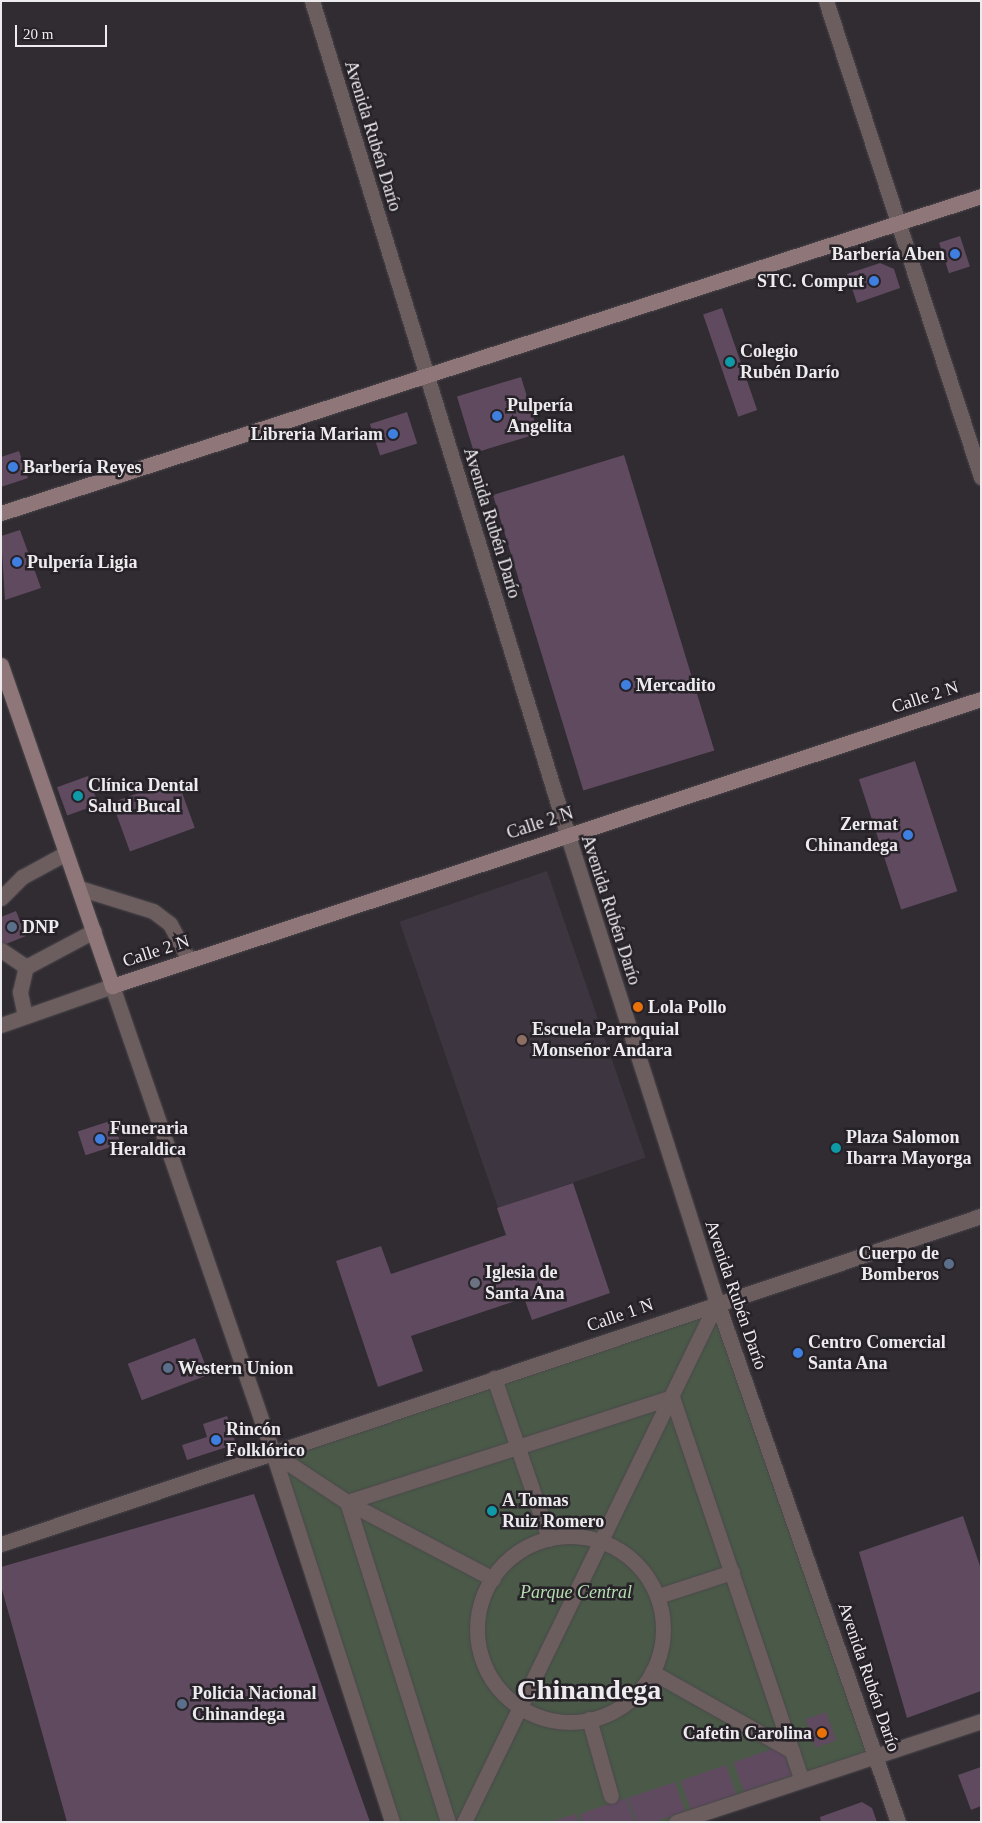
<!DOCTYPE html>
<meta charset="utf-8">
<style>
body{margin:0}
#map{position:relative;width:982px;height:1823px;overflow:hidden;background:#302c32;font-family:Georgia,serif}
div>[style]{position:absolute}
.built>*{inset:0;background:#3d3540;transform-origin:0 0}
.green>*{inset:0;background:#4a5948}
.building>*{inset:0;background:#604a60;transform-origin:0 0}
.roads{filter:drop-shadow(0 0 1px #4b474c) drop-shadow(0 0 1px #4b474c)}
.lane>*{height:15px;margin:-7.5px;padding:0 7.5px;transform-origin:7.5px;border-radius:7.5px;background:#6c5d5e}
.street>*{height:15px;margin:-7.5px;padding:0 7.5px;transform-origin:7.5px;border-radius:7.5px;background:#6c5d5e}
.street>.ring{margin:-7.5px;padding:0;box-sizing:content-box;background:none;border:15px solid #6c5d5e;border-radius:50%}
.secondary>*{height:15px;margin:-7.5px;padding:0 7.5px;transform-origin:7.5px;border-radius:7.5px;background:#8f7779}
.dots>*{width:14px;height:14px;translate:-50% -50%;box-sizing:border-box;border:2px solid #262228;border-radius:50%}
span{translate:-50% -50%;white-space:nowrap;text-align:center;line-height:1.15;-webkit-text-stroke:5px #262228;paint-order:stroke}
.street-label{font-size:18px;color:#eeebef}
.poi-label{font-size:18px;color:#eeebef;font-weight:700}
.right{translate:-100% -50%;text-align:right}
.left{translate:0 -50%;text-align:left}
.park-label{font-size:18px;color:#b6deb1;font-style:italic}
.town-label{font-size:28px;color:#eeebef;font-weight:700}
.frame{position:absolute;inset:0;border:2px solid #eeebef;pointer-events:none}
.scale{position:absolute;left:15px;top:25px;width:92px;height:22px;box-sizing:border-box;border:2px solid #eeebef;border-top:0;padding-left:6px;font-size:15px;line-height:18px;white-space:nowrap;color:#eeebef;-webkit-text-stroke:4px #262228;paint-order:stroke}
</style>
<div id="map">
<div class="built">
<i style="left:547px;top:871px;width:303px;height:156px;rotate:71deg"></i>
</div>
<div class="green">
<i style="clip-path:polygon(717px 1302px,876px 1754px,676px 1822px,392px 1822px,273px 1453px)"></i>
</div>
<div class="building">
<i style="left:960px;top:236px;width:32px;height:22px;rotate:72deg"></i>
<i style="clip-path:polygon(880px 263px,894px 269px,900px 288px,857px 303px,847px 274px)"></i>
<i style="left:722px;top:308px;width:108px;height:20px;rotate:71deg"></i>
<i style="left:521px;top:377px;width:59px;height:67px;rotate:73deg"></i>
<i style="left:407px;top:412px;width:33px;height:39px;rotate:72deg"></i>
<i style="clip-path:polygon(19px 451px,28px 478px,1px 487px,1px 457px)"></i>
<i style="left:624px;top:455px;width:309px;height:137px;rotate:73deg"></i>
<i style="clip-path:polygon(20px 530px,41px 588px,5px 600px,1px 536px)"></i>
<i style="left:915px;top:761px;width:137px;height:59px;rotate:72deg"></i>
<i style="left:88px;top:776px;width:30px;height:33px;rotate:70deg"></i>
<i style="left:177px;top:779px;width:52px;height:69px;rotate:70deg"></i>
<i style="clip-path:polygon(16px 911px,26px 936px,1px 946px,1px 917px)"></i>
<i style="left:113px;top:1120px;width:25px;height:37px;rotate:72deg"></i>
<i style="clip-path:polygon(573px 1183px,610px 1293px,532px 1320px,524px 1298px,411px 1336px,423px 1371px,378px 1387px,336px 1261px,381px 1246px,391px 1274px,506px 1235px,497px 1208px)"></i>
<i style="left:195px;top:1338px;width:39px;height:72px;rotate:69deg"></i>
<i style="clip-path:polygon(227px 1416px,236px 1444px,187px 1460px,182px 1445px,207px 1437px,203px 1424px)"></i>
<i style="clip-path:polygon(254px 1494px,370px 1822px,67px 1822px,1px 1586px,1px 1567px)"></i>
<i style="clip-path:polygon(963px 1516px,981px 1569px,981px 1691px,907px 1718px,859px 1552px)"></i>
<i style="left:826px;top:1712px;width:30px;height:22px;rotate:70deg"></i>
<i style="left:781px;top:1746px;width:31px;height:50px;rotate:71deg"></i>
<i style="left:726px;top:1765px;width:31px;height:48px;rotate:71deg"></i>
<i style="clip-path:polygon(981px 1767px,981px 1806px,971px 1810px,958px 1775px)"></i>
<i style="clip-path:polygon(675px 1782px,685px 1811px,654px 1822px,637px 1822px,628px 1798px)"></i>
<i style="clip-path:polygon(626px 1798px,635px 1822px,582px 1822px,580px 1814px)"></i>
<i style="clip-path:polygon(862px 1802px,872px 1808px,877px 1822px,821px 1822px,820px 1817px)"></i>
<i style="clip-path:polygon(576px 1814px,579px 1822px,553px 1822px,553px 1821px)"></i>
</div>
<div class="roads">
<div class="lane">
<i style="left:79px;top:888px;width:77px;rotate:17.3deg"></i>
<i style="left:153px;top:911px;width:21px;rotate:37deg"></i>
<i style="left:170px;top:924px;width:41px;rotate:62.2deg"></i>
<i style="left:1px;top:898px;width:30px;rotate:-45deg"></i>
<i style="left:22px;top:877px;width:50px;rotate:-28.6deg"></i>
<i style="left:1px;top:950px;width:30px;rotate:34deg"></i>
<i style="left:25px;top:1016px;width:25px;rotate:-102deg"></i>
<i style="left:20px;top:992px;width:26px;rotate:-77deg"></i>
<i style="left:26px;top:967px;width:77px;rotate:-27.9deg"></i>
</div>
<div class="street">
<i style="left:312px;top:1px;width:870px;rotate:72.96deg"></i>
<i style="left:567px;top:833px;width:492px;rotate:72.3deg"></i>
<i style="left:717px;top:1302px;width:551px;rotate:70.81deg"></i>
<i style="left:826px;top:1px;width:501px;rotate:71.96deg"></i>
<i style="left:1px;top:1025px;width:118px;rotate:-19.4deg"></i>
<i style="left:112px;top:986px;width:494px;rotate:71deg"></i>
<i style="left:273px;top:1453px;width:388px;rotate:72.1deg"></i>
<i style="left:494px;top:1378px;width:170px;rotate:71.1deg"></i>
<i style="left:273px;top:1453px;width:89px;rotate:33.5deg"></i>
<i style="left:347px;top:1502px;width:165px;rotate:27.8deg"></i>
<i class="ring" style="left:477px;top:1536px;width:171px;height:171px"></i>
<i style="left:1px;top:1544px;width:1033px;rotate:-18.51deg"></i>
<i style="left:658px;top:1596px;width:78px;rotate:-18deg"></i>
<i style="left:652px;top:1672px;width:161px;rotate:29.4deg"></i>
<i style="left:589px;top:1719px;width:80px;rotate:74.1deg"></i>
<i style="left:448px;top:1822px;width:336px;rotate:-107.5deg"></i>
<i style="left:347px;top:1502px;width:342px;rotate:-17.9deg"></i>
<i style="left:672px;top:1397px;width:403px;rotate:71.3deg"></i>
<i style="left:464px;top:1822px;width:578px;rotate:-64.06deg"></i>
<i style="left:676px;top:1822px;width:321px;rotate:-18.3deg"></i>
</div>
<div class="secondary">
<i style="left:1px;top:513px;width:1030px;rotate:-17.92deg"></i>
<i style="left:1px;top:665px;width:340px;rotate:70.9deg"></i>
<i style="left:112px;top:986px;width:915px;rotate:-18.28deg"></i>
</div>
</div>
<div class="dots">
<i style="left:955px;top:254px;background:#3f7fe0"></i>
<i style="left:874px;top:281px;background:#3f7fe0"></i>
<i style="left:730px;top:362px;background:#0f9aa8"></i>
<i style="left:497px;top:416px;background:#3f7fe0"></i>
<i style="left:393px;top:434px;background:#3f7fe0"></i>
<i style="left:13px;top:467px;background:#3f7fe0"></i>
<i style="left:17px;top:562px;background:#3f7fe0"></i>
<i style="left:626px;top:685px;background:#3f7fe0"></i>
<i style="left:78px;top:796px;background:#0f9aa8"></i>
<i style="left:908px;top:835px;background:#3f7fe0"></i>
<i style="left:12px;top:927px;background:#5c6f8a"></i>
<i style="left:638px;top:1007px;background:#e8710a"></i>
<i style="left:522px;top:1040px;background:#8d6e63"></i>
<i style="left:100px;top:1139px;background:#3f7fe0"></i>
<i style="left:836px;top:1148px;background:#0f9aa8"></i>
<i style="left:949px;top:1264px;background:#5c6f8a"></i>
<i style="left:475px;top:1283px;background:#6b7280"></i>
<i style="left:798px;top:1353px;background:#3f7fe0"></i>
<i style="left:168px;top:1368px;background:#5c6f8a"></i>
<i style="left:216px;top:1440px;background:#3f7fe0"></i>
<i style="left:492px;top:1511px;background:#0f9aa8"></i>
<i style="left:182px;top:1704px;background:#5c6f8a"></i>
<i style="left:822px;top:1733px;background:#e8710a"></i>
</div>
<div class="street-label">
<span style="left:373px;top:136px;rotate:73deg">Avenida Rubén Darío</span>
<span style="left:492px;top:523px;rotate:73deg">Avenida Rubén Darío</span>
<span style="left:925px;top:697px;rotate:-18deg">Calle 2 N</span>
<span style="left:540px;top:823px;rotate:-18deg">Calle 2 N</span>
<span style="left:611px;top:910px;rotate:72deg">Avenida Rubén Darío</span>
<span style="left:156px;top:951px;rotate:-18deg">Calle 2 N</span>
<span style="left:736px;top:1295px;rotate:71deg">Avenida Rubén Darío</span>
<span style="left:620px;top:1315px;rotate:-19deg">Calle 1 N</span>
<span style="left:869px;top:1677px;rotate:71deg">Avenida Rubén Darío</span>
</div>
<div class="poi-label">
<span class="right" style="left:945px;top:254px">Barbería Aben</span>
<span class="right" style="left:864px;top:281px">STC. Comput</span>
<span class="left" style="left:740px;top:362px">Colegio<br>Rubén Darío</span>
<span class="left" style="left:507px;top:416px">Pulpería<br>Angelita</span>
<span class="right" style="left:383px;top:434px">Libreria Mariam</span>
<span class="left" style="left:23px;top:467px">Barbería Reyes</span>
<span class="left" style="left:27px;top:562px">Pulpería Ligia</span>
<span class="left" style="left:636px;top:685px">Mercadito</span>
<span class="left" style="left:88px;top:796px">Clínica Dental<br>Salud Bucal</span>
<span class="right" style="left:898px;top:835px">Zermat<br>Chinandega</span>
<span class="left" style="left:22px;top:927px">DNP</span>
<span class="left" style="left:648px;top:1007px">Lola Pollo</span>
<span class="left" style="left:532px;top:1040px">Escuela Parroquial<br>Monseñor Andara</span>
<span class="left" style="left:110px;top:1139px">Funeraria<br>Heraldica</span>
<span class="left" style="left:846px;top:1148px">Plaza Salomon<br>Ibarra Mayorga</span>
<span class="right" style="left:939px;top:1264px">Cuerpo de<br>Bomberos</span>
<span class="left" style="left:485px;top:1283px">Iglesia de<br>Santa Ana</span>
<span class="left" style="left:808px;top:1353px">Centro Comercial<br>Santa Ana</span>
<span class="left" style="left:178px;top:1368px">Western Union</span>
<span class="left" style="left:226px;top:1440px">Rincón<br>Folklórico</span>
<span class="left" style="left:502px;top:1511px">A Tomas<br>Ruiz Romero</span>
<span class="left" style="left:192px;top:1704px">Policia Nacional<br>Chinandega</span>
<span class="right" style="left:812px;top:1733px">Cafetin Carolina</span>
</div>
<div class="park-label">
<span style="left:576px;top:1592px">Parque Central</span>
</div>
<div class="town-label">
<span style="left:589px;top:1690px">Chinandega</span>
</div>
<div class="frame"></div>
<div class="scale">20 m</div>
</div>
